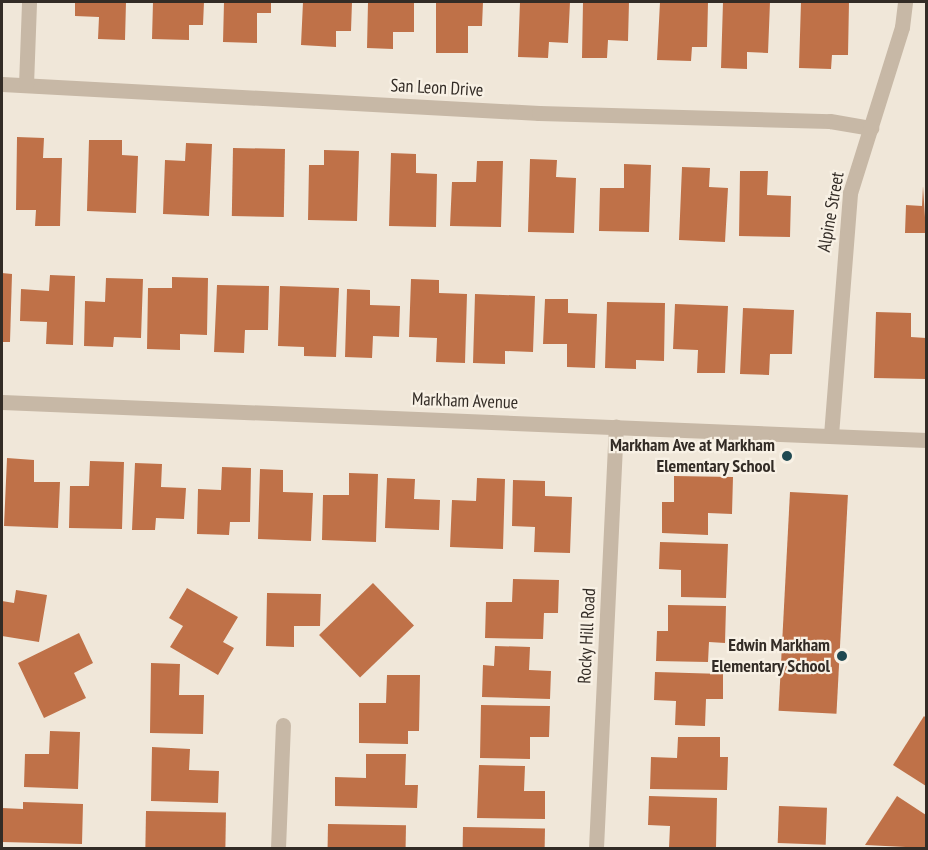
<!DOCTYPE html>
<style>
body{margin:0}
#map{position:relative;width:928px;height:850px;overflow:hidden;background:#f0e7d9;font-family:"PT Sans Narrow",sans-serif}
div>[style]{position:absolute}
.building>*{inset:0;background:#bf7148;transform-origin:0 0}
.minor>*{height:15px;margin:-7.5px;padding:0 7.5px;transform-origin:7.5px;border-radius:7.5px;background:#c7b8a6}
.tertiary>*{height:15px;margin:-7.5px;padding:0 7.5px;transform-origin:7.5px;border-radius:7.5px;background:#c7b8a6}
.dots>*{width:16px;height:16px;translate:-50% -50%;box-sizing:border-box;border:3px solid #f8f1e5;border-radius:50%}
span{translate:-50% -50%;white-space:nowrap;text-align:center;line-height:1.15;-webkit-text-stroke:4.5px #f8f1e5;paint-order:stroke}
.street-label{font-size:18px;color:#332c26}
.poi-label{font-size:18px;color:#332c26;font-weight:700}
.right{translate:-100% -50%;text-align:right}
.frame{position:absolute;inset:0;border:3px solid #332c26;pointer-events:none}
</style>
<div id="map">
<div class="building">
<i style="clip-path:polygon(75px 2px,126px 2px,125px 40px,98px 39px,99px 17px,75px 16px)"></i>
<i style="clip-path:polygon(153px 2px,204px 2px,203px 25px,189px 25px,189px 40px,152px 39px)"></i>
<i style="clip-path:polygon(224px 2px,271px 2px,271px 13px,257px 13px,257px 43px,223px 42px)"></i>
<i style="clip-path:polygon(303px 2px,352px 2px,351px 31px,336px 31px,336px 47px,301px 45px)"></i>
<i style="clip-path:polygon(368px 2px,414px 2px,414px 32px,393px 32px,393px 49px,367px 48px)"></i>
<i style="clip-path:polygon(436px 2px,483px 2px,482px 26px,468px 26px,468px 53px,436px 53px)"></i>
<i style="clip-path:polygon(520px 2px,570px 2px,568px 43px,549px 42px,548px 58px,518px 57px)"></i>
<i style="clip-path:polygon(583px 2px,629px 2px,628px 41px,608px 40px,607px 58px,582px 58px)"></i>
<i style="clip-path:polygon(660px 2px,708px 2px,707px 47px,692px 47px,691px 61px,657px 60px)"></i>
<i style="clip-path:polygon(723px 2px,770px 2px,768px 53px,747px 52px,747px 69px,721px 68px)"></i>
<i style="clip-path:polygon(801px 2px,849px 2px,848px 55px,832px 55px,831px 69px,799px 68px)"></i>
<i style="clip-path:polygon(17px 137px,44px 138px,43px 158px,62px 158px,60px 226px,35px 226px,36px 210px,16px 210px)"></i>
<i style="clip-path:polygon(89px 140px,122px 140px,122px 155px,138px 156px,136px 213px,87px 211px)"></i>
<i style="clip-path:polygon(186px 143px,212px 144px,209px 216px,163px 214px,165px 160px,185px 161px)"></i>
<i style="left:233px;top:148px;width:52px;height:68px;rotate:1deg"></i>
<i style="clip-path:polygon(324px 150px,359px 151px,357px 221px,308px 220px,309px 165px,324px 165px)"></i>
<i style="clip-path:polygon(391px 153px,416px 154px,416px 173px,437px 174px,436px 227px,389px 226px)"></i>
<i style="clip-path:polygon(530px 159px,557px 160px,556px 177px,576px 178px,574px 233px,528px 232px)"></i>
<i style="clip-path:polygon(477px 161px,503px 161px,501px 227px,450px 226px,452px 182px,476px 182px)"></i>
<i style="clip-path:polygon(624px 164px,651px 165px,649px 232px,599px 231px,600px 188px,624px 188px)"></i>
<i style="clip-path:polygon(682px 167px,710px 168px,709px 187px,728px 188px,725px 242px,679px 240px)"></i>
<i style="clip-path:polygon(740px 171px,768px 171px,767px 195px,791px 196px,790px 237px,739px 236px)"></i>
<i style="clip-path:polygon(923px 186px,926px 233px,905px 233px,906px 205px,922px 206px)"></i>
<i style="clip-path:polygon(2px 273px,12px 274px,10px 342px,2px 342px)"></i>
<i style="clip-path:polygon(50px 275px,75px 276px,73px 345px,46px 344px,47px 322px,20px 321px,21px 289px,49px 291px)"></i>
<i style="clip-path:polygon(172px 277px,208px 278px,207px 335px,180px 334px,180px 350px,147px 349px,148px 288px,172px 288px)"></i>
<i style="clip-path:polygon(106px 278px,143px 279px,141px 338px,114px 337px,113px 347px,84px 346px,85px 301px,105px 302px)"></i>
<i style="clip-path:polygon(411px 279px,439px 280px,439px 293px,467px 294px,465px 363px,436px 362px,437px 338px,409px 337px)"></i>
<i style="clip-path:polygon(217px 285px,269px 286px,268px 330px,245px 330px,244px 353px,214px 352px)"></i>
<i style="clip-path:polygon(280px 286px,339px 288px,336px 357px,304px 356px,304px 347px,278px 346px)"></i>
<i style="clip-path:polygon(347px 289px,370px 290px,370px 305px,400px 306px,399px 337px,373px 336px,372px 358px,345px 357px)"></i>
<i style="clip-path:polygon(475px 294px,535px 296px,533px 352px,505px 351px,505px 364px,473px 363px)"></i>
<i style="clip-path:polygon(545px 299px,568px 299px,568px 313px,597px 314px,595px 368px,567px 367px,567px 344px,543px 344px)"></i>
<i style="clip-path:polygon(607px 302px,665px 303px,664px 361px,636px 360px,636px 369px,605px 368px)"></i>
<i style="clip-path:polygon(675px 304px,728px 306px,725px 373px,697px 373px,698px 350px,673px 349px)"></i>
<i style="clip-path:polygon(743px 308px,794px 310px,792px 354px,770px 354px,769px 375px,740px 374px)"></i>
<i style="clip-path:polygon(876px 312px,911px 313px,911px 337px,926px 338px,926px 379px,874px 378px)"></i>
<i style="clip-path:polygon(7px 458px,34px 460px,34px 482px,60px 482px,58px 528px,4px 526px)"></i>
<i style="clip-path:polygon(90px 461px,124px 462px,122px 529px,69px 528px,70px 486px,89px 486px)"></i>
<i style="clip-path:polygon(135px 463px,162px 464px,161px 487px,186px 488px,184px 519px,156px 518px,155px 530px,132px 530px)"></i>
<i style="clip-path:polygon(222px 467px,251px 468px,250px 522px,230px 522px,229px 535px,197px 534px,198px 489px,221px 490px)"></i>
<i style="clip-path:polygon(260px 469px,283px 470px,283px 492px,313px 493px,311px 541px,258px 539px)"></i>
<i style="clip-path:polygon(349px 473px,378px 474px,376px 542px,322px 540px,323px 495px,349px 495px)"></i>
<i style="clip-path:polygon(674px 476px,733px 477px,732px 514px,708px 513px,708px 535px,662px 533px,662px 502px,674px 502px)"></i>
<i style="clip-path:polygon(387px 478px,415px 479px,414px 499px,440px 500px,439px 530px,385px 528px)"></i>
<i style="clip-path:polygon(477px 478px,505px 479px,503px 549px,450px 547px,452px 500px,476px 501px)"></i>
<i style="clip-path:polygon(513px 480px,545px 481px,545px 496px,572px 497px,570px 553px,534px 552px,535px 527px,512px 526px)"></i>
<i style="left:790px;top:492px;width:58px;height:219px;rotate:3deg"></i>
<i style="clip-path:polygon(660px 542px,728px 544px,726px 598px,681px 597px,681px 570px,659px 569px)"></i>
<i style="clip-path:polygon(513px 579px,559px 580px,558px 613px,544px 613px,543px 639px,485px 638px,486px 602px,512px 602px)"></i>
<i style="left:373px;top:583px;width:59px;height:75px;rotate:46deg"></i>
<i style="clip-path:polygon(187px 588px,238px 617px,223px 642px,234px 648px,218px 675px,170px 647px,183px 626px,169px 618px)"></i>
<i style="clip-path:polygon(16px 590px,47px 595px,39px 642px,2px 636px,2px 601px,14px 603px)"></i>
<i style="clip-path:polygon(267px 593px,321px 594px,320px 626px,294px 626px,294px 647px,266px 646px)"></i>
<i style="clip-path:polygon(668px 605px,726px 606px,725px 643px,709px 642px,708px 662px,656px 661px,657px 631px,668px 631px)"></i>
<i style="clip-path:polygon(79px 633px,93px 663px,74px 673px,86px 698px,44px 718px,18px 663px)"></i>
<i style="clip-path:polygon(495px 646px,530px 647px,529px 670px,551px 671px,550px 699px,482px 697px,483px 665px,494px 666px)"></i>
<i style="clip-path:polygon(151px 663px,180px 664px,179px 695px,204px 695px,203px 734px,150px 733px)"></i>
<i style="clip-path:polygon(655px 672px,723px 674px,723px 699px,706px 699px,705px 726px,675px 725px,676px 701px,654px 700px)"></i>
<i style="clip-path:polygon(387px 675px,420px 675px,419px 731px,408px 731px,408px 744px,359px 743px,359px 703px,386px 703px)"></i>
<i style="clip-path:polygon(481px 705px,550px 706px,549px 737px,530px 737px,530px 759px,480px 758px)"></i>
<i style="clip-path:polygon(924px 716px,926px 718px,926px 786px,893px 765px)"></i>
<i style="clip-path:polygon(50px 731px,80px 732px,78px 789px,24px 787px,25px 754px,49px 754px)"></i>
<i style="clip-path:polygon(678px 737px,720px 737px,720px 757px,728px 757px,727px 790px,650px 789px,651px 757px,677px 758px)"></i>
<i style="clip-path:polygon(152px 747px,190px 749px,189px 770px,219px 771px,218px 803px,151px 801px)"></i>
<i style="clip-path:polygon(366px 754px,406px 754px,405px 785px,418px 785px,417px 808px,335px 806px,335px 777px,366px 778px)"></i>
<i style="clip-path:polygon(479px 765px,525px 766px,524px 791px,545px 791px,545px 819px,477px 818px)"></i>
<i style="clip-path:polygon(649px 796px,717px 798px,716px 848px,669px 848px,670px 826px,648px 825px)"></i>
<i style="clip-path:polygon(897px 796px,926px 815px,926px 848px,865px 845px)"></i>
<i style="clip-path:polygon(23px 802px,83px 804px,82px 844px,2px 842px,2px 808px,23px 809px)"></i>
<i style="left:779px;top:806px;width:48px;height:37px;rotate:2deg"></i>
<i style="left:146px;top:811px;width:80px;height:37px;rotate:1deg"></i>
<i style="left:328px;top:824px;width:78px;height:24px;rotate:1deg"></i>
<i style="left:463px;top:827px;width:82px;height:21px;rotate:1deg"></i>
</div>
<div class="minor">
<i style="left:2px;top:84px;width:538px;rotate:3.09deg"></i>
<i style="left:539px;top:113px;width:291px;rotate:1.6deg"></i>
<i style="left:830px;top:121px;width:42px;rotate:9.7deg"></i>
<i style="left:26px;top:85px;width:83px;rotate:-87.9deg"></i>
<i style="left:831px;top:435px;width:243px;rotate:-85.5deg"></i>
<i style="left:850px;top:193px;width:174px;rotate:-72.6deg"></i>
<i style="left:902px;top:27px;width:25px;rotate:-83deg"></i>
<i style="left:278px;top:848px;width:123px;rotate:-87.7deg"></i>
<i style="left:596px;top:848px;width:422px;rotate:-87.3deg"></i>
</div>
<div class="tertiary">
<i style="left:2px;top:402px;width:925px;rotate:2.35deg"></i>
</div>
<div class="dots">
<i style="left:787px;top:456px;background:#1f4952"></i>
<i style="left:842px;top:656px;background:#1f4952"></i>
</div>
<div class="street-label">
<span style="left:437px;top:88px;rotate:3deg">San Leon Drive</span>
<span style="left:831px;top:212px;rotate:-80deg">Alpine Street</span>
<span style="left:465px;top:401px;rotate:2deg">Markham Avenue</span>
<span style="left:587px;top:636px;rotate:-87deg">Rocky Hill Road</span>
</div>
<div class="poi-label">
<span class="right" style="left:775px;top:456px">Markham Ave at Markham<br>Elementary School</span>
<span class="right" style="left:830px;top:656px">Edwin Markham<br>Elementary School</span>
</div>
<div class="frame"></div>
</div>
